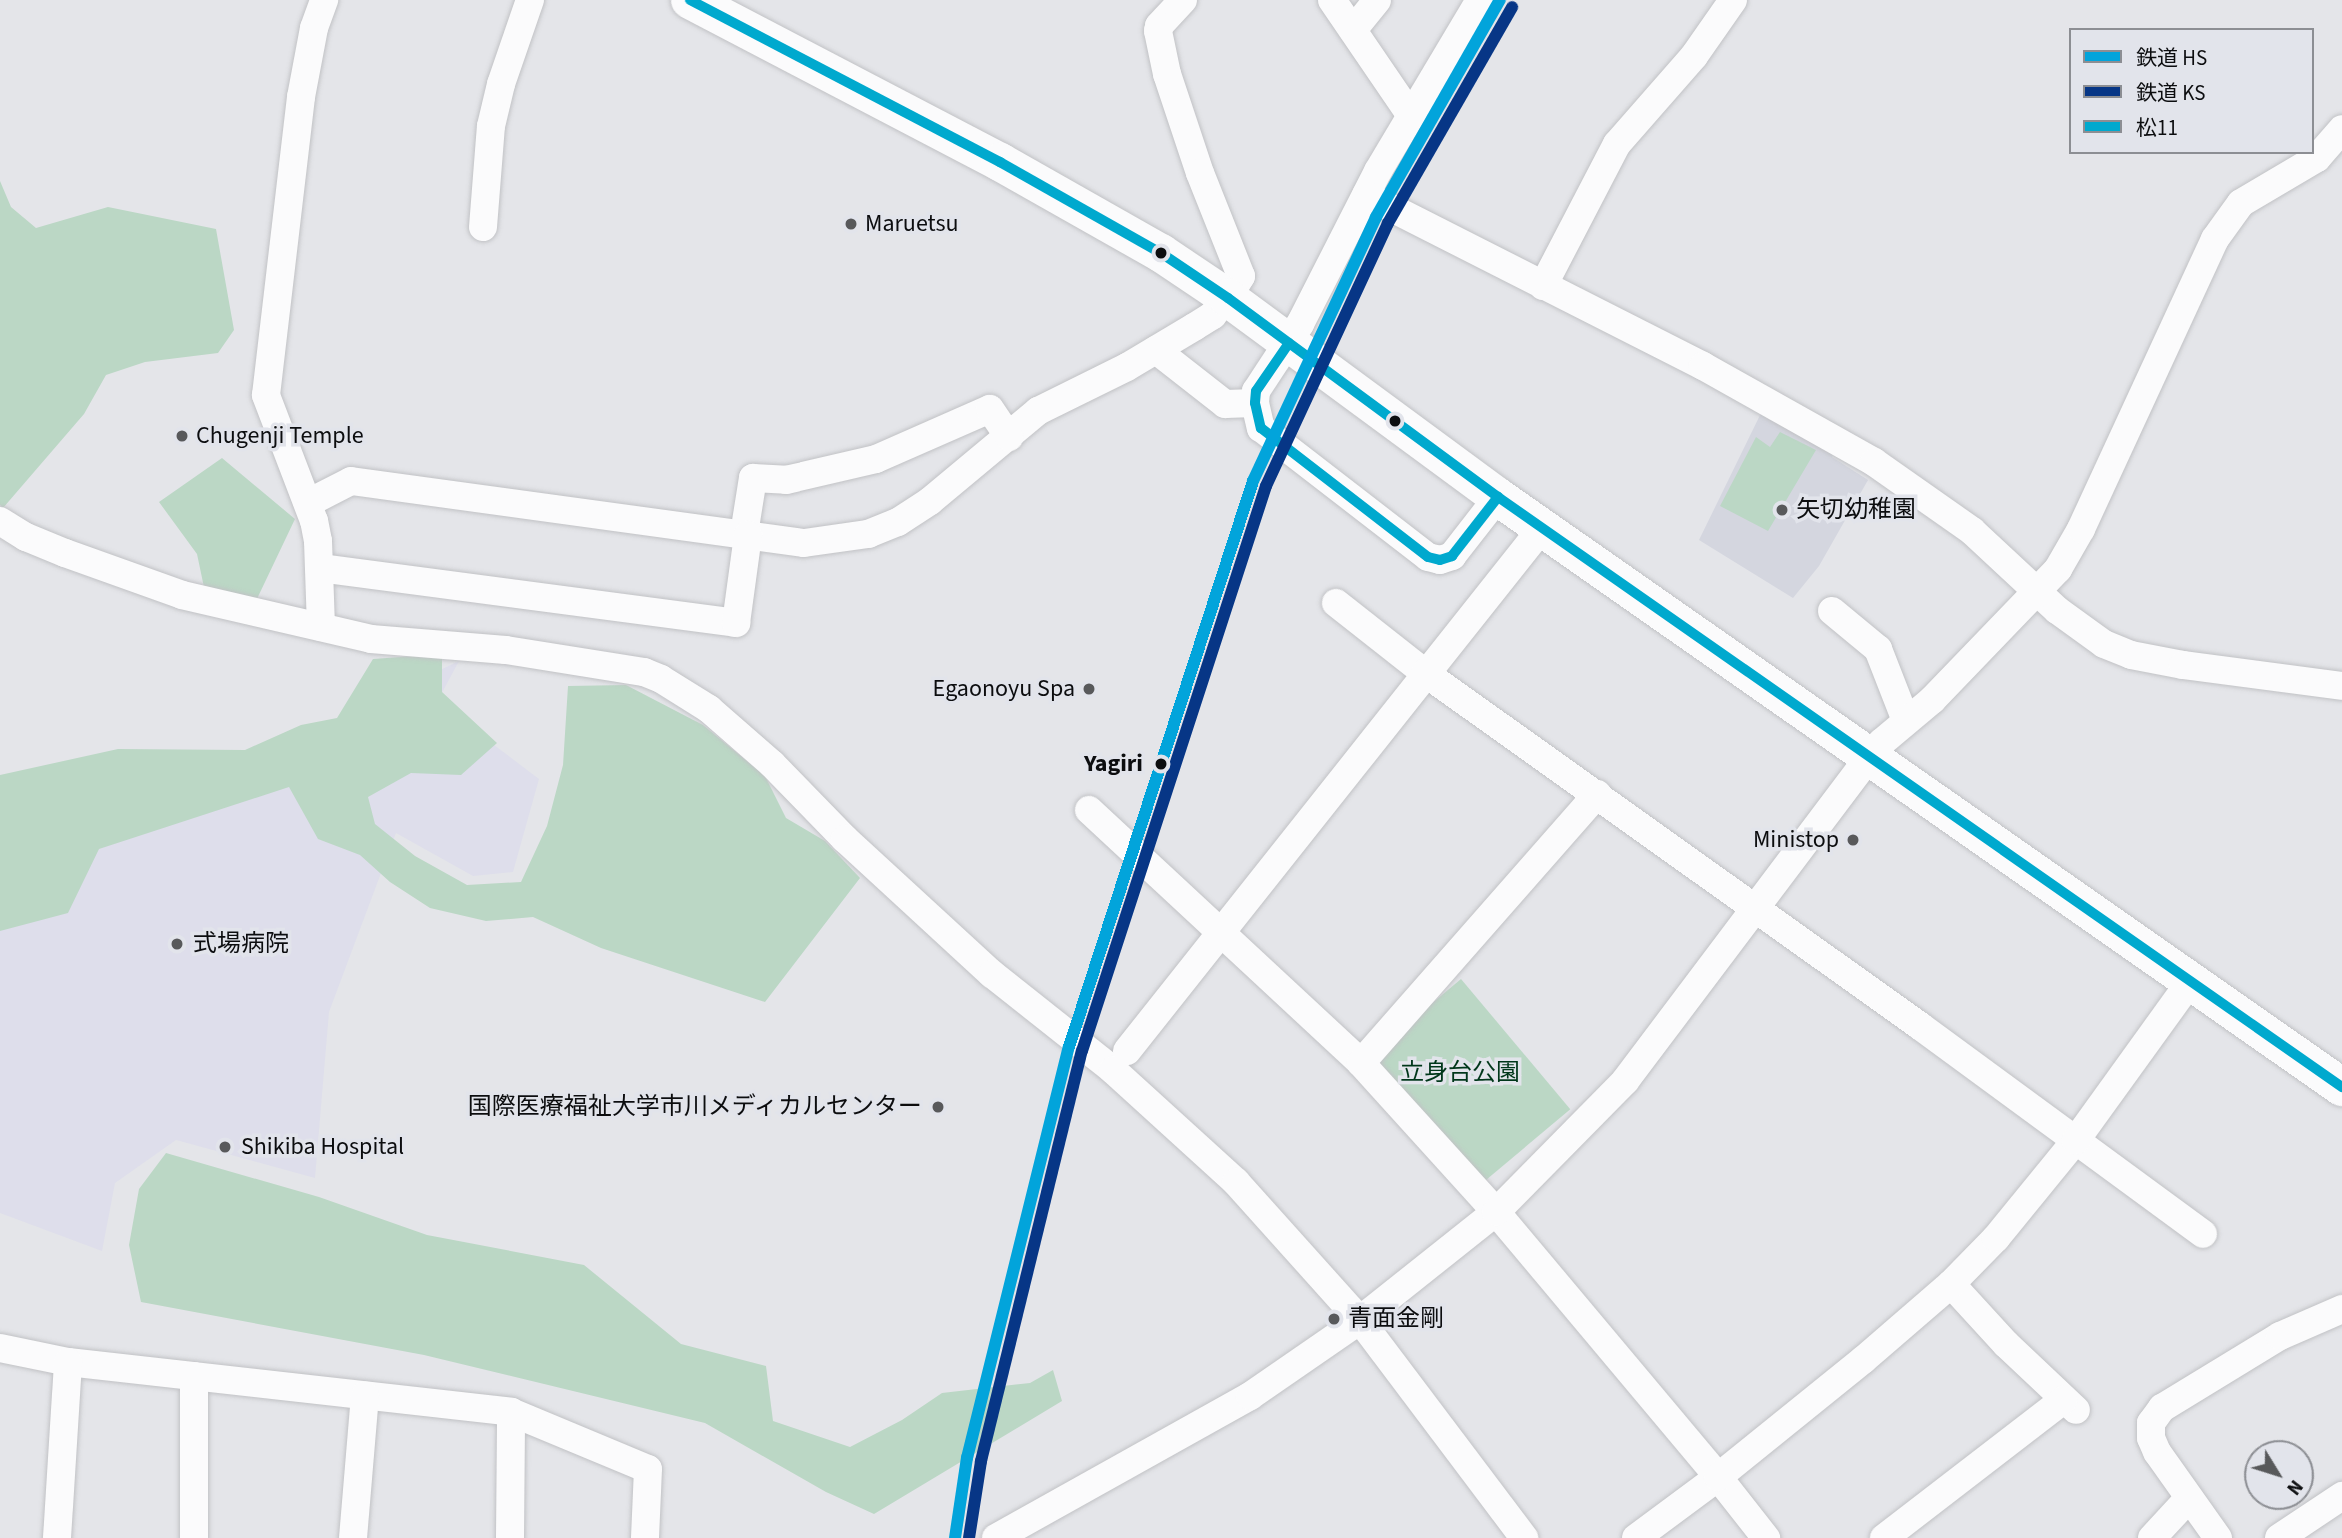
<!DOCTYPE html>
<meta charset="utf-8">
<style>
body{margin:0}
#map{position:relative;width:2342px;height:1538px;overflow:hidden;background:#e4e5e9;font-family:"Source Sans 3","Noto Sans JP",sans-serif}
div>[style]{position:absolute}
.built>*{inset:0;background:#d4d6df}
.medical>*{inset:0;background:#dedeeb}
.green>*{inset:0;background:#bbd7c5;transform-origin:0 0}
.roads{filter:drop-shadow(0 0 2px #c1c2c5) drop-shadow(0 0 2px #c1c2c5)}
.minor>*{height:28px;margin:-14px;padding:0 14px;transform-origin:14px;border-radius:14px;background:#fbfbfc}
.primary>*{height:38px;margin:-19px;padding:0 19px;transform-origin:19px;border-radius:19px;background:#fbfbfc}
.bus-1>*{height:10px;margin:-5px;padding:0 5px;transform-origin:5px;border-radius:5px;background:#00a9ce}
.rail-1>*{height:12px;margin:-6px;padding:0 6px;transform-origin:6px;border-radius:6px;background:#02a4db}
.rail-2>*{height:12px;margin:-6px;padding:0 6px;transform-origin:6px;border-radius:6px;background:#073686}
.dots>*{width:19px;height:19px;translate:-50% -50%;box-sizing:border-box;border:4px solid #e2e4eb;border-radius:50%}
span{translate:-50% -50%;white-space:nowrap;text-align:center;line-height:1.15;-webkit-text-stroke:7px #e2e4eb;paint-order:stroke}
.poi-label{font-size:24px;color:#0c0d0f}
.left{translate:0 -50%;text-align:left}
.right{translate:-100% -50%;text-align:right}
.stop-label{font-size:24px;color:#0c0d0f;font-weight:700}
.park-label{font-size:24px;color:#00371a}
.legend{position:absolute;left:2069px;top:28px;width:245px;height:126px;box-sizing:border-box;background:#e2e4eb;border:2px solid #8c8e93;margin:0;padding:9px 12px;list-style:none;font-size:21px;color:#0c0d0f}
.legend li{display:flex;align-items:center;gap:14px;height:35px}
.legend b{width:35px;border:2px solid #8c8e93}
.north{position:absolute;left:2244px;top:1440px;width:70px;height:70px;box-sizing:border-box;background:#e2e4eb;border:2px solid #8c8e93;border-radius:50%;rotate:128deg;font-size:19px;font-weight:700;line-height:28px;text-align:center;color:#0c0d0f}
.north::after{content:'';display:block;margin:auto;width:24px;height:32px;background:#58595b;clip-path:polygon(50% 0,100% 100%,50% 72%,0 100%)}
</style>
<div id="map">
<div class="built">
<i style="clip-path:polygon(1763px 409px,1835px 450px,1832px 457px,1868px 480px,1819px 566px,1793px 598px,1699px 540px)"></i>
</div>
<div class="medical">
<i style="clip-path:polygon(459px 661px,437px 702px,539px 779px,513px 872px,473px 876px,396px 833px,329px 1012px,315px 1178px,176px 1140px,115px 1183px,102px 1251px,0 1213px,0 794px,242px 765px)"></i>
</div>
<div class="green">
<i style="clip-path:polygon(0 181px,11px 207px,36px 228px,108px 207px,216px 229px,234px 330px,218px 353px,145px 362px,106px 375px,84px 414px,3px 508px,0 505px)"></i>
<i style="clip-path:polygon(1780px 432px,1816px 450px,1768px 531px,1720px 506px,1756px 437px,1770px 447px)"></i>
<i style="clip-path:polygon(222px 458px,295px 519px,255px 603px,205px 592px,197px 554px,159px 502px)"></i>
<i style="clip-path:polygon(442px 654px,442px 692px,497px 743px,461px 775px,411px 773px,368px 797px,375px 824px,415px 856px,467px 885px,521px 882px,547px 826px,563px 765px,568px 686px,626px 685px,703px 725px,765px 776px,786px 818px,825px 841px,860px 878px,765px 1002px,601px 948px,533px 917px,486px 921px,430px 908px,390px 882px,360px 855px,318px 839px,289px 787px,99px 849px,68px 913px,0 931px,0 775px,118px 749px,245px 750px,301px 725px,337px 718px,373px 659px)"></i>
<i style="left:1461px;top:979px;width:170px;height:128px;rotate:50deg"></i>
<i style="clip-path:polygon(166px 1153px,319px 1197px,427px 1235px,584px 1265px,681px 1344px,766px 1366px,773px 1421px,850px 1447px,902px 1420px,942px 1393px,1030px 1383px,1053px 1370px,1062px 1401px,874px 1514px,826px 1492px,705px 1423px,424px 1355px,141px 1302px,129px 1245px,139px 1189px)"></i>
</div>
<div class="roads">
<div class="minor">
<i style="left:1183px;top:0;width:35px;rotate:133deg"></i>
<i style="left:1159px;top:26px;width:5px;rotate:101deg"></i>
<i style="left:1158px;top:31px;width:44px;rotate:78.2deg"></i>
<i style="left:1167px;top:74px;width:104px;rotate:71.6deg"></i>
<i style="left:1200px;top:173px;width:111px;rotate:68.3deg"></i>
<i style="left:1241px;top:276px;width:26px;rotate:121deg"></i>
<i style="left:1332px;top:0;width:140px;rotate:55.7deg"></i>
<i style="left:1480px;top:0;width:199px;rotate:120.8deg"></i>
<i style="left:1378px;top:171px;width:172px;rotate:117deg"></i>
<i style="left:1300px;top:324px;width:80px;rotate:123.3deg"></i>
<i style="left:1256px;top:391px;width:12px;rotate:95deg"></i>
<i style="left:1255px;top:403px;width:26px;rotate:77deg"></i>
<i style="left:1261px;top:428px;width:211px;rotate:37.7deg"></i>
<i style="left:1428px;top:557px;width:12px;rotate:14deg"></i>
<i style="left:1440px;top:560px;width:13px;rotate:-18deg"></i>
<i style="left:1452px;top:556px;width:75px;rotate:-52.1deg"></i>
<i style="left:1353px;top:30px;width:38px;rotate:-51deg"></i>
<i style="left:1366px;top:195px;width:378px;rotate:26.9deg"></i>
<i style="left:1703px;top:366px;width:196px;rotate:29.3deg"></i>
<i style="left:1874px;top:462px;width:120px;rotate:35.1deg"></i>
<i style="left:1972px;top:531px;width:116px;rotate:42.9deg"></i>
<i style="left:2057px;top:610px;width:58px;rotate:35.9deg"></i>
<i style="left:2104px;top:644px;width:29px;rotate:22deg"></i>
<i style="left:2131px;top:655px;width:53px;rotate:10.9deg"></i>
<i style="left:2183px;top:665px;width:160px;rotate:7.5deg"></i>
<i style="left:483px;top:227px;width:101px;rotate:-85.5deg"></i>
<i style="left:491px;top:126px;width:43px;rotate:-76.6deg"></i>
<i style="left:501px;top:84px;width:89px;rotate:-71deg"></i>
<i style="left:1543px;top:286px;width:160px;rotate:-62.5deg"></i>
<i style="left:1617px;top:144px;width:117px;rotate:-48.8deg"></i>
<i style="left:1694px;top:56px;width:68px;rotate:-55.1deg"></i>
<i style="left:1156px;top:350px;width:88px;rotate:38deg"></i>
<i style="left:1225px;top:404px;width:30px;rotate:-2deg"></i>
<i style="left:308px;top:503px;width:48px;rotate:-27.1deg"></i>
<i style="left:351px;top:481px;width:457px;rotate:7.8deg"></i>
<i style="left:804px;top:543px;width:65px;rotate:-8deg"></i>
<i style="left:868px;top:534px;width:32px;rotate:-22deg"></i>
<i style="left:898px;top:522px;width:38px;rotate:-33deg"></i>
<i style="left:930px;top:501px;width:141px;rotate:-39.8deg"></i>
<i style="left:1038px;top:411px;width:99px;rotate:-26.3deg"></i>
<i style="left:1127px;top:367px;width:78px;rotate:-30.8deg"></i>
<i style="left:1194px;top:327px;width:22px;rotate:-32deg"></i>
<i style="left:1213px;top:315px;width:22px;rotate:-54deg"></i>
<i style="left:0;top:521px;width:31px;rotate:32deg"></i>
<i style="left:26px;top:537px;width:42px;rotate:22.3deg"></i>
<i style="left:65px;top:553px;width:124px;rotate:19.7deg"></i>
<i style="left:182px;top:595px;width:194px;rotate:13.1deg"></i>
<i style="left:371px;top:639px;width:135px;rotate:4.7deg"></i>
<i style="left:506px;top:650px;width:140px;rotate:9.1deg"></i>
<i style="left:644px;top:672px;width:18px;rotate:22deg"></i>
<i style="left:661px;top:679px;width:57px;rotate:32deg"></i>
<i style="left:709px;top:709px;width:84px;rotate:41.1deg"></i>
<i style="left:772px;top:764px;width:105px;rotate:45.8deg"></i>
<i style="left:845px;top:839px;width:200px;rotate:42.6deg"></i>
<i style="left:992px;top:974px;width:154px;rotate:38.4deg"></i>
<i style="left:1113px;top:1070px;width:166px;rotate:42.3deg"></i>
<i style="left:1236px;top:1182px;width:186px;rotate:48.1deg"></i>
<i style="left:1360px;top:1320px;width:273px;rotate:53deg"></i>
<i style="left:744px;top:534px;width:57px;rotate:-80.9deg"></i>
<i style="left:753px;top:478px;width:33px;rotate:3deg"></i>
<i style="left:786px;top:480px;width:92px;rotate:-13.1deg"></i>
<i style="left:876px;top:459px;width:124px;rotate:-23.7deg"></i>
<i style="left:990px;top:409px;width:34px;rotate:56deg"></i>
<i style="left:320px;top:568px;width:420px;rotate:7.5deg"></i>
<i style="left:736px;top:623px;width:89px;rotate:-82.2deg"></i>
<i style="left:1336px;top:603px;width:113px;rotate:38.2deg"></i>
<i style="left:1425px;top:673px;width:608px;rotate:35.49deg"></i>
<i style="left:1920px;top:1026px;width:351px;rotate:36.3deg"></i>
<i style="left:1832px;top:611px;width:60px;rotate:39.6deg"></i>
<i style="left:1878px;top:649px;width:77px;rotate:68.7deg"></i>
<i style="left:321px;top:627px;width:86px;rotate:-92deg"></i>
<i style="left:318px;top:541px;width:20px;rotate:-101deg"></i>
<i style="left:314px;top:521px;width:135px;rotate:-110.9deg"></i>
<i style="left:266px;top:395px;width:300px;rotate:-83.3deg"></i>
<i style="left:301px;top:97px;width:70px;rotate:-79.3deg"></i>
<i style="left:314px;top:28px;width:30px;rotate:-70deg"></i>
<i style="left:1089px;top:810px;width:371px;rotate:42.9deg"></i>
<i style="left:1361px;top:1063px;width:201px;rotate:47.8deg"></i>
<i style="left:1496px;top:1212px;width:346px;rotate:50deg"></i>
<i style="left:1718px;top:1477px;width:78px;rotate:51.8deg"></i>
<i style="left:1127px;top:1051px;width:668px;rotate:-51.57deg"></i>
<i style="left:1361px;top:1063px;width:358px;rotate:-48.7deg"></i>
<i style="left:1951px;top:1284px;width:81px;rotate:47.5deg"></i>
<i style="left:2006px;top:1344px;width:96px;rotate:43.3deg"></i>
<i style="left:0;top:1348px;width:69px;rotate:11.6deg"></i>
<i style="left:68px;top:1362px;width:446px;rotate:6.4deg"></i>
<i style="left:511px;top:1412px;width:148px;rotate:22.6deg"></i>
<i style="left:648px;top:1469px;width:69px;rotate:92.5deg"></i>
<i style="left:57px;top:1538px;width:176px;rotate:-86.4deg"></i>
<i style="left:194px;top:1538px;width:162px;rotate:-90deg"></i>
<i style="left:353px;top:1538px;width:143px;rotate:-85.2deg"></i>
<i style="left:510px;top:1538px;width:126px;rotate:-89.5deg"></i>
<i style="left:996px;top:1538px;width:291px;rotate:-29.2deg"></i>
<i style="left:1250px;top:1396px;width:134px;rotate:-34.6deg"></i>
<i style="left:1360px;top:1320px;width:174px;rotate:-38.5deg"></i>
<i style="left:1496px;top:1212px;width:184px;rotate:-45.4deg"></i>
<i style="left:1625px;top:1081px;width:406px;rotate:-53deg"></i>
<i style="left:1869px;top:757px;width:20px;rotate:-49deg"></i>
<i style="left:1882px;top:742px;width:65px;rotate:-40deg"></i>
<i style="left:1932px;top:700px;width:182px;rotate:-46.1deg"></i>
<i style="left:2058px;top:569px;width:46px;rotate:-60.1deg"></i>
<i style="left:2081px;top:529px;width:319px;rotate:-65.2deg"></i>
<i style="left:2215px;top:239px;width:44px;rotate:-54.2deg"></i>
<i style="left:2241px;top:203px;width:88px;rotate:-30.6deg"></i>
<i style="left:2317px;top:158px;width:38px;rotate:-49deg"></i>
<i style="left:1636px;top:1538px;width:102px;rotate:-36.6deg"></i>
<i style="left:1718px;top:1477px;width:186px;rotate:-38.9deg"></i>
<i style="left:1863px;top:1360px;width:116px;rotate:-40.8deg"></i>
<i style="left:1951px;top:1284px;width:64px;rotate:-45.6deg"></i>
<i style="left:1996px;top:1238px;width:127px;rotate:-50.8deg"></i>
<i style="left:2076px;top:1140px;width:195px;rotate:-54.2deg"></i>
<i style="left:1884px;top:1538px;width:226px;rotate:-37.6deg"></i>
<i style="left:2152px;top:1538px;width:54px;rotate:-47.2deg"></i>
<i style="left:2218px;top:1538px;width:105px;rotate:-125.3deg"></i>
<i style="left:2157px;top:1452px;width:15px;rotate:-113deg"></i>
<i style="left:2151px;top:1438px;width:15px;rotate:-90deg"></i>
<i style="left:2151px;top:1423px;width:19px;rotate:-54deg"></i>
<i style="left:2162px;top:1408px;width:138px;rotate:-31.4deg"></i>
<i style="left:2280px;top:1336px;width:68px;rotate:-23.5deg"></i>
<i style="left:2279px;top:1538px;width:76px;rotate:-33.7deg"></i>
</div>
<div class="primary">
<i style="left:690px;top:0;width:350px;rotate:27.6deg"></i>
<i style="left:1000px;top:162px;width:185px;rotate:29.5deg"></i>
<i style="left:1161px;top:253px;width:81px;rotate:33.9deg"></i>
<i style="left:1228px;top:298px;width:335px;rotate:36.4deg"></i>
<i style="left:1498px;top:497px;width:1030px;rotate:34.96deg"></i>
</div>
</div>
<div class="bus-1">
<i style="left:690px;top:0;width:350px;rotate:27.6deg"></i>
<i style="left:1000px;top:162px;width:185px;rotate:29.5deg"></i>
<i style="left:1161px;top:253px;width:81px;rotate:33.9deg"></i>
<i style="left:1228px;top:298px;width:335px;rotate:36.4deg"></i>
<i style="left:1498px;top:497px;width:1030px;rotate:34.96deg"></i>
<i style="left:1289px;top:343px;width:58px;rotate:124.5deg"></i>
<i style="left:1256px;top:391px;width:12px;rotate:95deg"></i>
<i style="left:1255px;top:403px;width:26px;rotate:77deg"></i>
<i style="left:1261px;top:428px;width:211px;rotate:37.7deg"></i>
<i style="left:1428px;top:557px;width:12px;rotate:14deg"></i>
<i style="left:1440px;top:560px;width:13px;rotate:-18deg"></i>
<i style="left:1452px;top:556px;width:75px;rotate:-52.1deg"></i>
</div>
<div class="rail-1">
<i style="left:955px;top:1538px;width:81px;rotate:-81.5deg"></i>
<i style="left:967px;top:1458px;width:423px;rotate:-76.1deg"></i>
<i style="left:1069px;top:1047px;width:595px;rotate:-71.99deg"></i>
<i style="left:1253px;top:481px;width:291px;rotate:-65deg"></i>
<i style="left:1376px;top:217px;width:250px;rotate:-60.3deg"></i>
</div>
<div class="rail-2">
<i style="left:969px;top:1538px;width:78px;rotate:-81.1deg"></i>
<i style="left:981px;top:1461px;width:422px;rotate:-76.2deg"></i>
<i style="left:1082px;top:1051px;width:594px;rotate:-71.96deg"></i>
<i style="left:1266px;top:486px;width:290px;rotate:-65.1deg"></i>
<i style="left:1388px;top:223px;width:249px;rotate:-60.1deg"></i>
</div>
<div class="dots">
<i style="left:851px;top:224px;background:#58595b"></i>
<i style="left:1161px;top:253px;background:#0c0d0f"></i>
<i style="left:1395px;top:421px;background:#0c0d0f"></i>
<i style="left:182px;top:436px;background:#58595b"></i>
<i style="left:1782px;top:510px;background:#58595b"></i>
<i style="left:1089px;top:689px;background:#58595b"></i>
<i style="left:1161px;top:764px;background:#0c0d0f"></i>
<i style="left:1853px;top:840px;background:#58595b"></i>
<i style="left:177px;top:944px;background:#58595b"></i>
<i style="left:938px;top:1107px;background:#58595b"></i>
<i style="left:225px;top:1147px;background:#58595b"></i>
<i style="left:1334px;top:1319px;background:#58595b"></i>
</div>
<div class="poi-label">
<span class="left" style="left:865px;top:224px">Maruetsu</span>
<span class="left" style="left:196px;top:436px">Chugenji Temple</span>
<span class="left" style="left:1796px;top:510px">矢切幼稚園</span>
<span class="right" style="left:1075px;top:689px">Egaonoyu Spa</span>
<span class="right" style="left:1839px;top:840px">Ministop</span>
<span class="left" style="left:193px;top:944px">式場病院</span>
<span class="right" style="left:922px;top:1107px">国際医療福祉大学市川メディカルセンター</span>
<span class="left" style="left:241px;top:1147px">Shikiba Hospital</span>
<span class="left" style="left:1348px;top:1319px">青面金剛</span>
</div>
<div class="stop-label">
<span class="right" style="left:1143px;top:764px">Yagiri</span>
</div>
<div class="park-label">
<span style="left:1460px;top:1073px">立身台公園</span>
</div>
<ul class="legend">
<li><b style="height:9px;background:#02a4db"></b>鉄道 HS</li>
<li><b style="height:9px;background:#073686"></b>鉄道 KS</li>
<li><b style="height:9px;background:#00a9ce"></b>松11</li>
</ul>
<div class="north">N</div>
</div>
